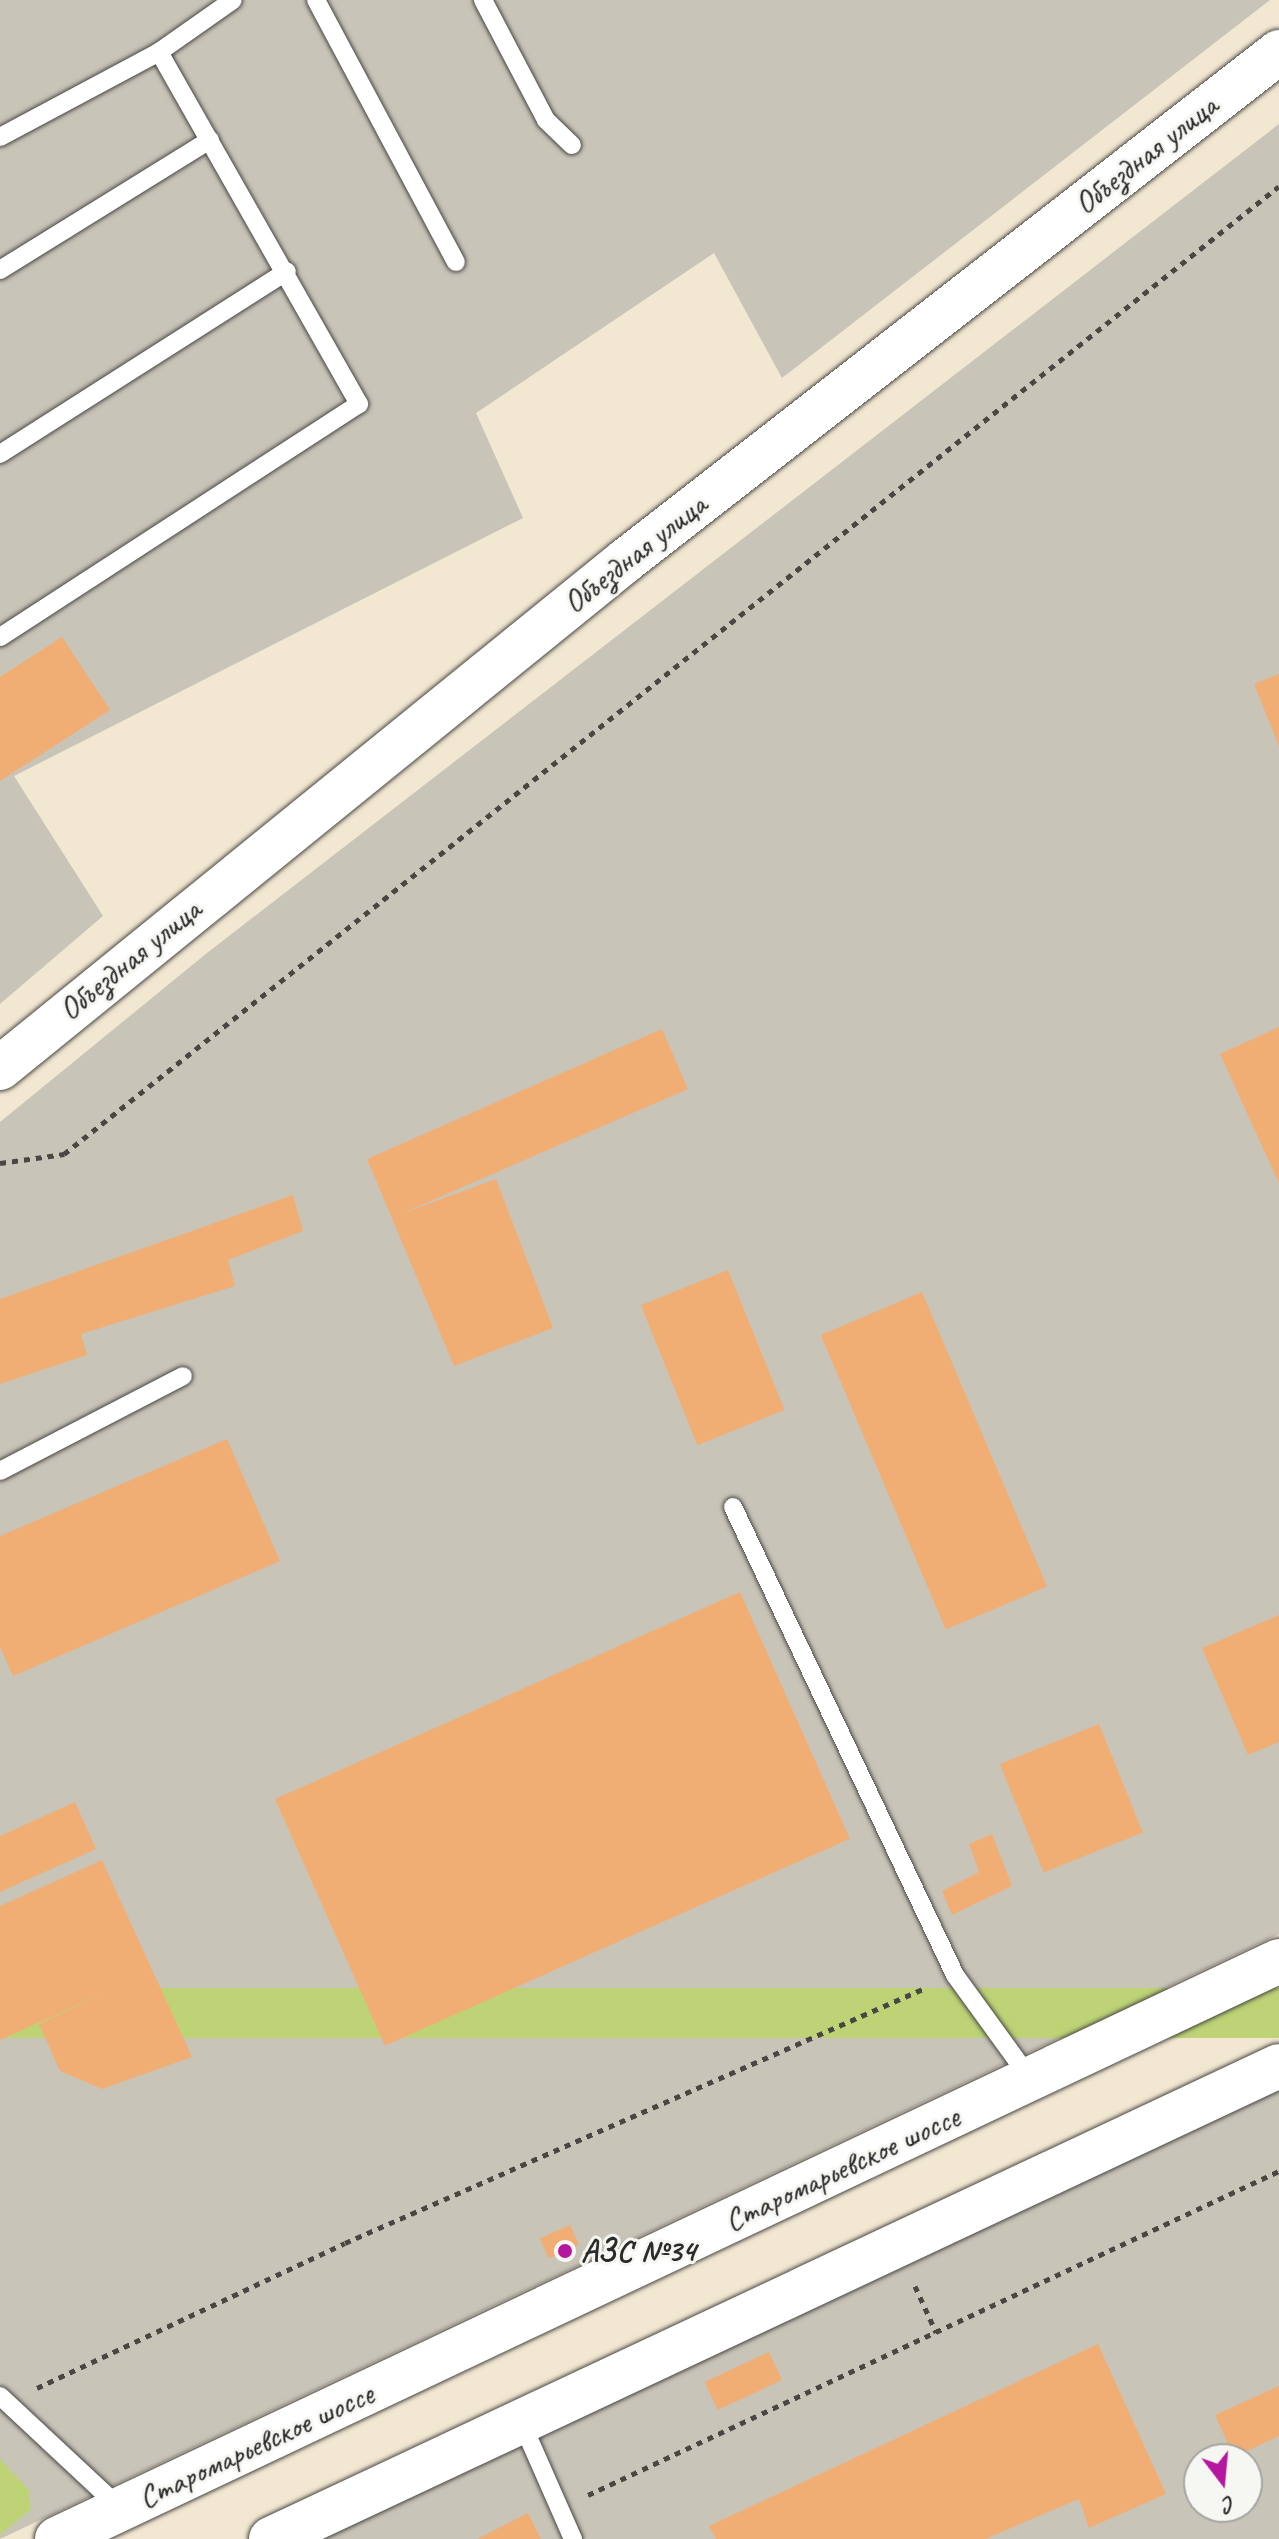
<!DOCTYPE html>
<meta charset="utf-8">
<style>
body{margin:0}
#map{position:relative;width:1279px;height:2539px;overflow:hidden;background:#f2e7d1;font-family:Caveat,sans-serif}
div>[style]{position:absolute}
.industrial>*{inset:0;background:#c8c4b8}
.green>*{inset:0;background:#bdd376;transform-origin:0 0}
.building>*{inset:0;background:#f1ae74;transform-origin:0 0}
.path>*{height:5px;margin-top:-2.5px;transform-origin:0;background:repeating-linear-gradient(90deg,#494744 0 6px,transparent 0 12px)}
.roads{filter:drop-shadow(0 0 2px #494744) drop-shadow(0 0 2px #494744)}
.service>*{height:18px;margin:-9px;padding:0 9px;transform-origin:9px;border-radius:9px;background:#fff}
.primary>*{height:44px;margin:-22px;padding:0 22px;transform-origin:22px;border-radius:22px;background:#fff}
.dots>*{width:22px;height:22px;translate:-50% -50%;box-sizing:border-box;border:4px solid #f6f6f2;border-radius:50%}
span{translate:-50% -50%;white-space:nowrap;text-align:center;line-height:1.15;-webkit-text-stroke:6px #f6f6f2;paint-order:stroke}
.street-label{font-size:32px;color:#2b2b2b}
.poi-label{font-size:32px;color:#2b2b2b;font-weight:700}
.left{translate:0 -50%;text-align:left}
.north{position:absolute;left:1183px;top:2443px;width:80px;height:80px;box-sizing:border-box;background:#f6f6f2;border:2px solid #a5a5a2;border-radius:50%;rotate:164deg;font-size:22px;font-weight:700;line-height:32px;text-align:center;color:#2b2b2b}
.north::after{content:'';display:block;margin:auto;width:28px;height:36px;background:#b5179e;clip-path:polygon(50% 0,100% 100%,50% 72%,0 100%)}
</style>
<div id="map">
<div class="industrial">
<i style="clip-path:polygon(0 0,1270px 0,782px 378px,714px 253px,476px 413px,523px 518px,14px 776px,103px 916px,0 1004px)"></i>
<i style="clip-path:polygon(1279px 124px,1279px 1934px,0 2539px,0 1122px,207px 953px)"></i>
<i style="clip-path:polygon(evenodd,1279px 2090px,1279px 2539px,318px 2539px,1279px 2090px,1199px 2459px,1247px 2459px,1247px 2507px,1199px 2507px,1199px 2459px)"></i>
</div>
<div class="green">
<i style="left:1279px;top:1988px;width:50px;height:1292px;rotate:90deg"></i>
<i style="clip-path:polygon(0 2459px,29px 2490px,31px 2509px,0 2535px)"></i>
</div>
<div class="building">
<i style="clip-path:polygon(62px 637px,110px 710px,0 781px,0 677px)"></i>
<i style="clip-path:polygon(1279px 674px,1279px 746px,1254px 684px)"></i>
<i style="clip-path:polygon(1279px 1027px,1279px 1183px,1220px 1054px)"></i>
<i style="clip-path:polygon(662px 1029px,688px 1089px,403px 1213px,496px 1179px,553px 1328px,454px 1366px,367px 1159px)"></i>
<i style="clip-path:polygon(293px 1195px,303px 1231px,228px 1260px,235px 1286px,81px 1334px,87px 1355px,0 1384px,0 1299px)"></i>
<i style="left:728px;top:1270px;width:151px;height:94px;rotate:68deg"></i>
<i style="left:922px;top:1292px;width:320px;height:110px;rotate:67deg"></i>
<i style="clip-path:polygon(227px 1439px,280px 1561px,13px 1676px,0 1647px,0 1536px)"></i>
<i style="left:740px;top:1592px;width:270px;height:509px;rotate:66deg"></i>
<i style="clip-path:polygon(1279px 1615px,1279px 1742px,1248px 1755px,1202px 1648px)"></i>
<i style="left:1099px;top:1724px;width:117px;height:107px;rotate:68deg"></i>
<i style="clip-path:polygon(75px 1802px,96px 1849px,0 1892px,0 1836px)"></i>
<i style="clip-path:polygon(992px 1834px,1012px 1886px,952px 1915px,942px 1891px,979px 1872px,969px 1844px)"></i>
<i style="clip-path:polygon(102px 1860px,192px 2057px,102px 2089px,60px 2071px,39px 2024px,104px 1993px,0 2040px,0 1906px)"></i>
<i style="left:570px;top:2225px;width:22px;height:33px;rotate:66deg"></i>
<i style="clip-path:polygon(1098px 2344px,1166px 2494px,1089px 2528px,1079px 2499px,985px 2539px,716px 2539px,709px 2526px)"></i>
<i style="left:769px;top:2352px;width:31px;height:71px;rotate:65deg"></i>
<i style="clip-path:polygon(1279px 2386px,1279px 2436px,1234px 2457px,1215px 2415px)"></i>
<i style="clip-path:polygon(528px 2513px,541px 2539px,477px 2539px)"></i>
</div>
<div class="path">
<i style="left:0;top:1163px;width:65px;rotate:-8deg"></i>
<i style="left:64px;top:1154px;width:1553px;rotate:-38.54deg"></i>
<i style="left:915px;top:2286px;width:51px;rotate:65.5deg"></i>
<i style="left:37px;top:2388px;width:340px;rotate:-25.2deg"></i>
<i style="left:345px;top:2243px;width:634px;rotate:-23.73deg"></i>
<i style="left:588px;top:2495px;width:763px;rotate:-25.12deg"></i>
</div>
<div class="roads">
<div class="service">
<i style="left:316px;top:0;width:297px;rotate:61.9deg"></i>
<i style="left:483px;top:0;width:136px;rotate:62.3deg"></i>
<i style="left:546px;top:120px;width:36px;rotate:44deg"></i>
<i style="left:159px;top:52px;width:90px;rotate:-35.1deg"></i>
<i style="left:0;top:137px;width:180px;rotate:-28.1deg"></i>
<i style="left:159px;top:52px;width:405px;rotate:60.4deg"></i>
<i style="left:359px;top:404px;width:428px;rotate:147deg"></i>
<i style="left:0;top:270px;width:247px;rotate:-31.8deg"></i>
<i style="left:0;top:454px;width:340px;rotate:-32.5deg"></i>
<i style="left:0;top:1471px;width:206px;rotate:-27.4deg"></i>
<i style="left:733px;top:1507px;width:518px;rotate:64.62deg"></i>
<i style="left:955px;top:1975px;width:130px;rotate:54.1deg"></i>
<i style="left:0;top:2396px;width:163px;rotate:43deg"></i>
<i style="left:521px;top:2421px;width:129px;rotate:66.2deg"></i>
</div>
<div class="primary">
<i style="left:0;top:1068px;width:805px;rotate:-39.05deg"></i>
<i style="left:625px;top:561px;width:829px;rotate:-37.89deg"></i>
<i style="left:57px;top:2539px;width:1352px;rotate:-25.31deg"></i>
<i style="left:271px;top:2539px;width:1113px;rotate:-25.14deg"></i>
</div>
</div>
<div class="dots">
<i style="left:565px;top:2251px;background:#b5179e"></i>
</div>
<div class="street-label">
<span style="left:1146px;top:155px;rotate:-38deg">Объездная улица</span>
<span style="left:635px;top:554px;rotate:-38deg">Объездная улица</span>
<span style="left:130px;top:960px;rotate:-39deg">Объездная улица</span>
<span style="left:842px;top:2169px;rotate:-25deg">Старомарьевское шоссе</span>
<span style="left:256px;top:2446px;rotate:-25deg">Старомарьевское шоссе</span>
</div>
<div class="poi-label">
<span class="left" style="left:581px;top:2251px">АЗС №34</span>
</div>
<div class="north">С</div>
</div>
